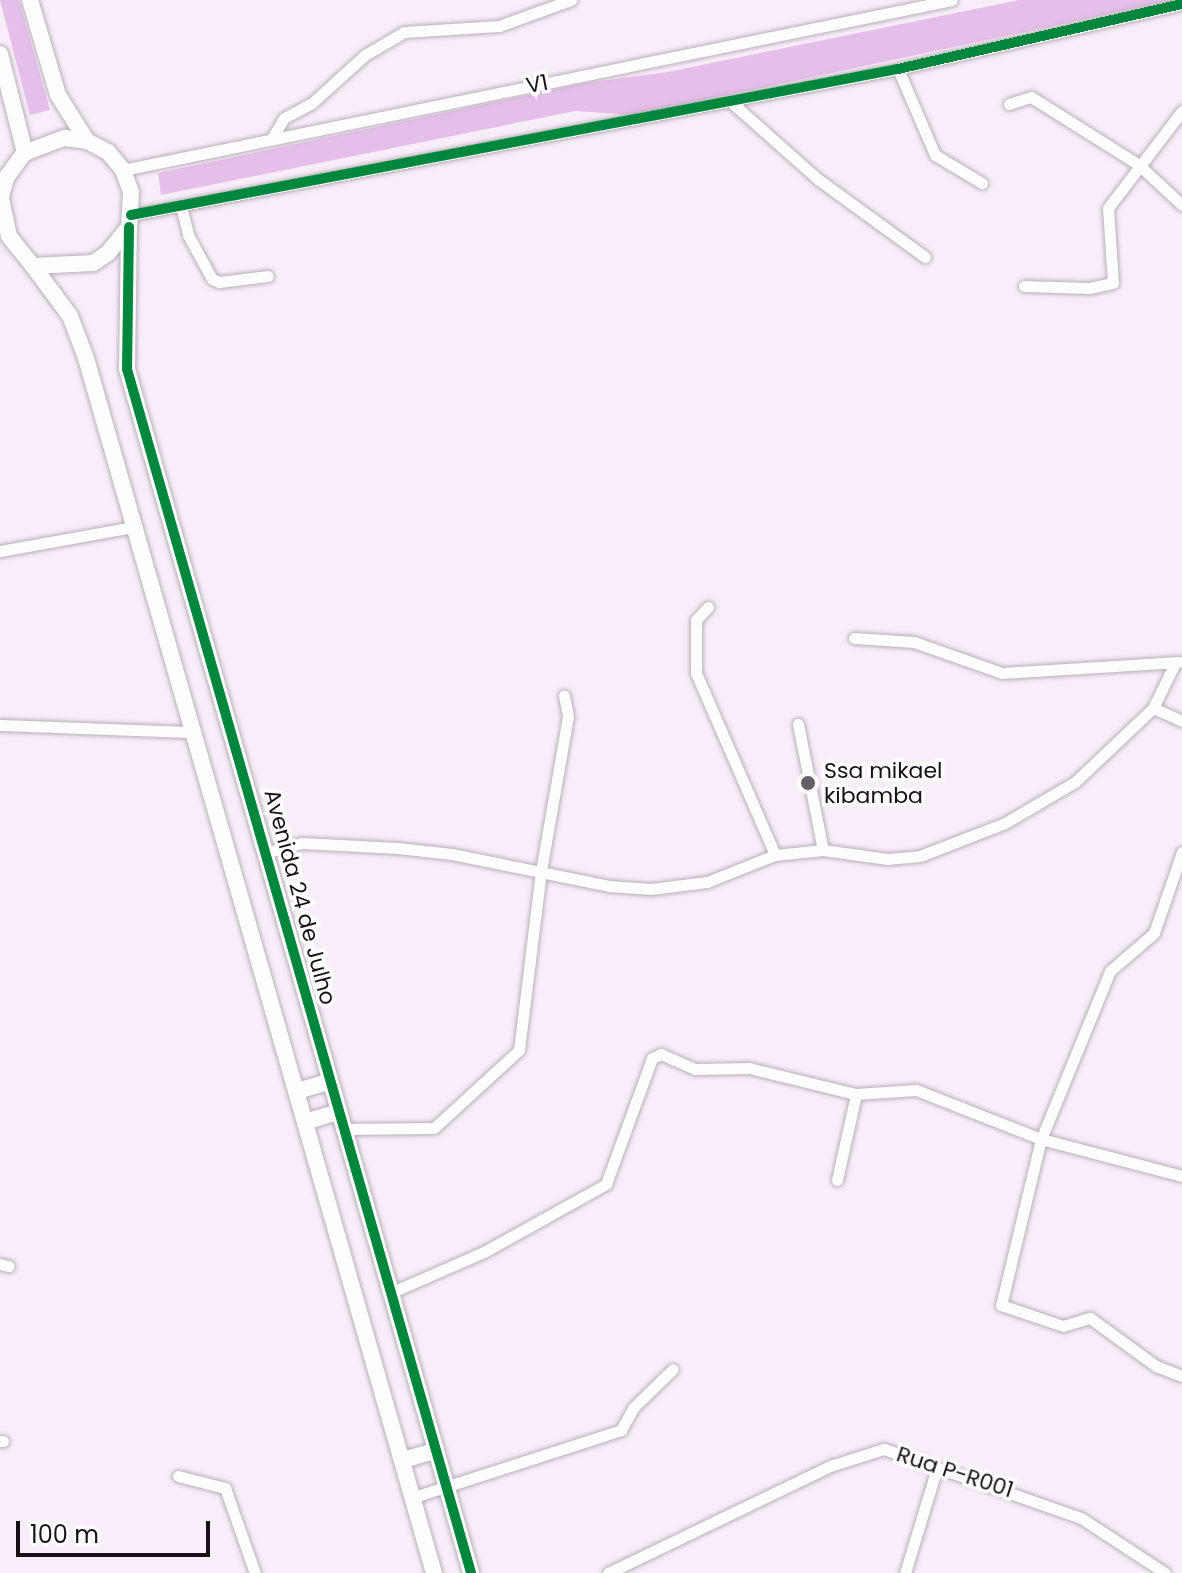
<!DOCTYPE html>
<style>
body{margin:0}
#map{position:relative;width:1182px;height:1573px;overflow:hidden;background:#f8eef9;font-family:Poppins,sans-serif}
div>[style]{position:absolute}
.water>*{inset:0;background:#e6beea}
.roads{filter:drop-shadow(0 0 2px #b7afb8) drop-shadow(0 0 2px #b7afb8)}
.street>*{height:11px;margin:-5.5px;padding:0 5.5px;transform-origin:5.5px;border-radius:5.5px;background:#fefcfe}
.secondary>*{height:16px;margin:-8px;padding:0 8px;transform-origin:8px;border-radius:8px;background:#fefcfe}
.cycleway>*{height:10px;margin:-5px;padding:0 5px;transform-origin:5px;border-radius:5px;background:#00873e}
.dots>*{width:22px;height:22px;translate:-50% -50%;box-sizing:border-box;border:4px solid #fefefe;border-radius:50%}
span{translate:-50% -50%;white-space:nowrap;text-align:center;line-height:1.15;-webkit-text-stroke:7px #fefefe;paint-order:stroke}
.street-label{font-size:22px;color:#171018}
.poi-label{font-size:22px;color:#171018}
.left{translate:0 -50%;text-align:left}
.scale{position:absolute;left:16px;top:1521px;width:194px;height:36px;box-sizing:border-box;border:4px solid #171018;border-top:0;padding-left:10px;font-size:24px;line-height:28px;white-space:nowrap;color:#171018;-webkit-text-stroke:6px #fefefe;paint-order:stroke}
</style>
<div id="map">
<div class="water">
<i style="clip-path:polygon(0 0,19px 0,50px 110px,30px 115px)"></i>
<i style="clip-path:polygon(1019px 0,1175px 0,634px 115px,575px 111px,161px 195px,158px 173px,586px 83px,667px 72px)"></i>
</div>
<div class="roads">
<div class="street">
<i style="left:898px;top:69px;width:94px;rotate:66.7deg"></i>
<i style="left:935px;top:155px;width:55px;rotate:30.8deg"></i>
<i style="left:731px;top:102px;width:118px;rotate:41.6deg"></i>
<i style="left:819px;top:180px;width:131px;rotate:36deg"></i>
<i style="left:1009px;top:104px;width:23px;rotate:-18deg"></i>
<i style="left:1031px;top:97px;width:128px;rotate:32.2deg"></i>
<i style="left:1139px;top:165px;width:59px;rotate:42.9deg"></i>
<i style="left:272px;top:138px;width:23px;rotate:-59deg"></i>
<i style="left:284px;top:118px;width:32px;rotate:-28deg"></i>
<i style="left:312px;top:103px;width:72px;rotate:-42.2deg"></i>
<i style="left:365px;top:55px;width:45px;rotate:-30.5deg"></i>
<i style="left:404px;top:32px;width:95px;rotate:-3.6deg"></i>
<i style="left:499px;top:26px;width:77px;rotate:-19.9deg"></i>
<i style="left:123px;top:170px;width:846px;rotate:-11.59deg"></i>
<i style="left:181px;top:206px;width:30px;rotate:76deg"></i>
<i style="left:188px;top:235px;width:50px;rotate:61.4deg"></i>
<i style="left:212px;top:279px;width:8px;rotate:23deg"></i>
<i style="left:219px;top:282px;width:49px;rotate:-7deg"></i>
<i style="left:131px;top:215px;width:781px;rotate:-10.78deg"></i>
<i style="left:898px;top:69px;width:291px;rotate:-12.9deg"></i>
<i style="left:1024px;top:286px;width:65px;rotate:1.8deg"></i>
<i style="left:1089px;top:288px;width:25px;rotate:-12deg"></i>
<i style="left:1113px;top:283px;width:75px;rotate:-93.8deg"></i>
<i style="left:1108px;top:208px;width:122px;rotate:-52.7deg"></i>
<i style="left:0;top:551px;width:136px;rotate:-10.2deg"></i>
<i style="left:708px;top:607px;width:18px;rotate:133deg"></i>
<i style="left:696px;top:620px;width:53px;rotate:90deg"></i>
<i style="left:696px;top:673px;width:198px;rotate:66.5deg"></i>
<i style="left:854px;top:638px;width:60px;rotate:3.8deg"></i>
<i style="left:914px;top:642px;width:93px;rotate:19.4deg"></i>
<i style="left:1002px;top:673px;width:177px;rotate:-3.6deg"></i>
<i style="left:1153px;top:708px;width:32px;rotate:24deg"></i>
<i style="left:798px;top:724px;width:128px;rotate:78.8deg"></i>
<i style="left:0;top:725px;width:190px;rotate:2.1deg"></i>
<i style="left:268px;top:852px;width:35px;rotate:-15deg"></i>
<i style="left:302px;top:843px;width:96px;rotate:3deg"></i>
<i style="left:398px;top:848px;width:54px;rotate:6.3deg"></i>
<i style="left:452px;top:854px;width:160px;rotate:11.5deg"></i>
<i style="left:609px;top:886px;width:42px;rotate:4.1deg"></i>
<i style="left:651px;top:889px;width:56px;rotate:-7.1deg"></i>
<i style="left:707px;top:882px;width:73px;rotate:-21.7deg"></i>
<i style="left:775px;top:855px;width:48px;rotate:-5.9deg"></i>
<i style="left:823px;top:850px;width:65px;rotate:8deg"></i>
<i style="left:887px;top:859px;width:33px;rotate:-5deg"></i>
<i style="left:920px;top:856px;width:91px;rotate:-21.2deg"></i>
<i style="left:1005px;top:823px;width:81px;rotate:-30.4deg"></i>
<i style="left:1075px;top:782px;width:108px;rotate:-43.5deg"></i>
<i style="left:1153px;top:708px;width:50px;rotate:-63.9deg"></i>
<i style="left:1182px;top:852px;width:86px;rotate:109.1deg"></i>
<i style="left:1154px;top:933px;width:58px;rotate:139.2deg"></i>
<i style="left:1110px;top:971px;width:182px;rotate:112.3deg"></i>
<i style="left:1041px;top:1139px;width:171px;rotate:103.5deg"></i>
<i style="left:1001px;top:1305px;width:65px;rotate:18.7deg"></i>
<i style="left:1063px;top:1326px;width:28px;rotate:-17deg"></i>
<i style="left:1090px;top:1318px;width:82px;rotate:36deg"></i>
<i style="left:1156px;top:1366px;width:28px;rotate:21deg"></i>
<i style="left:341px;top:1129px;width:93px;rotate:-0.6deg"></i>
<i style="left:434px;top:1128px;width:115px;rotate:-42.5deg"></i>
<i style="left:519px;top:1050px;width:180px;rotate:-83deg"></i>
<i style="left:541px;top:871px;width:157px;rotate:-80.1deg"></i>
<i style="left:568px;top:716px;width:21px;rotate:-101deg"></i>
<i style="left:837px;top:1180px;width:88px;rotate:-77.5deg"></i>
<i style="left:0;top:1264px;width:9px;rotate:13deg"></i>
<i style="left:390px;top:1293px;width:103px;rotate:-23.6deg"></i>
<i style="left:484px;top:1252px;width:140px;rotate:-29.1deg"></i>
<i style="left:606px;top:1184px;width:134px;rotate:-69.9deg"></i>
<i style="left:652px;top:1058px;width:10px;rotate:-24deg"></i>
<i style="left:661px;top:1054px;width:37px;rotate:24deg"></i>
<i style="left:695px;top:1069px;width:54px;rotate:-1.1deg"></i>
<i style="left:749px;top:1068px;width:110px;rotate:13.7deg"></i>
<i style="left:856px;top:1094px;width:60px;rotate:-3.8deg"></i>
<i style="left:916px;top:1090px;width:134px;rotate:21.4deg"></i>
<i style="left:1041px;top:1139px;width:146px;rotate:14.7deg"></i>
<i style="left:0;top:1441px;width:3px"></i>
<i style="left:178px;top:1476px;width:49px;rotate:14.3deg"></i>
<i style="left:225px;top:1488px;width:90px;rotate:70.6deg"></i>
<i style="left:414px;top:1497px;width:218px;rotate:-17.9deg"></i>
<i style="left:621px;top:1430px;width:26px;rotate:-61deg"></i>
<i style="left:634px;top:1407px;width:54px;rotate:-44.3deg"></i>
<i style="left:608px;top:1573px;width:246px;rotate:-25.7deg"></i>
<i style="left:830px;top:1466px;width:57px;rotate:-17.5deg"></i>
<i style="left:884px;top:1449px;width:209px;rotate:19.3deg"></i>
<i style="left:1081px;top:1518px;width:100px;rotate:33.2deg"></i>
<i style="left:905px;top:1573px;width:110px;rotate:-73.1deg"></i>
</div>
<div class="secondary">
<i style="left:30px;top:0;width:99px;rotate:73.6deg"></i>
<i style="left:58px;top:95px;width:54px;rotate:57.8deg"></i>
<i style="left:0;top:54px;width:102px;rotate:75.8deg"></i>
<i style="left:64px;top:138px;width:23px;rotate:7deg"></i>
<i style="left:87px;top:141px;width:24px;rotate:28deg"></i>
<i style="left:108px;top:152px;width:23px;rotate:50deg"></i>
<i style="left:123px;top:170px;width:23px;rotate:70deg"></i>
<i style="left:131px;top:192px;width:35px;rotate:93deg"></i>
<i style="left:129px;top:227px;width:33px;rotate:129deg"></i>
<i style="left:108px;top:253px;width:18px;rotate:146deg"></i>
<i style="left:93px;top:263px;width:60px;rotate:177.1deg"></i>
<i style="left:33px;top:266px;width:38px;rotate:-129deg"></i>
<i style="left:9px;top:236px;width:40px;rotate:-102deg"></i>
<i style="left:1px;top:197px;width:20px;rotate:-75deg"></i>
<i style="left:6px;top:178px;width:31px;rotate:-54deg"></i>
<i style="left:24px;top:153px;width:43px;rotate:-20.6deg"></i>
<i style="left:129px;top:227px;width:142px;rotate:90.8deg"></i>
<i style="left:127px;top:369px;width:1252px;rotate:74.05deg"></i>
<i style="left:33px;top:266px;width:62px;rotate:53.5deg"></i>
<i style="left:70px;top:316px;width:45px;rotate:69.1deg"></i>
<i style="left:86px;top:358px;width:1264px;rotate:74.02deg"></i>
<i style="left:297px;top:1091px;width:32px;rotate:-16deg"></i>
<i style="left:305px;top:1122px;width:34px;rotate:-17deg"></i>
<i style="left:403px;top:1460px;width:33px;rotate:-16deg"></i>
</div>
</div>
<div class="cycleway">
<i style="left:131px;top:215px;width:781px;rotate:-10.78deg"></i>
<i style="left:898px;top:69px;width:291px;rotate:-12.9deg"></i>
<i style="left:129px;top:227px;width:142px;rotate:90.8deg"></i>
<i style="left:127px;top:369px;width:1252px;rotate:74.05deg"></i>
</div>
<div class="dots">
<i style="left:808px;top:783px;background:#665e67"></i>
</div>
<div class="street-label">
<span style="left:537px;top:84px;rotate:-11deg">V1</span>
<span style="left:300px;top:897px;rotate:75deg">Avenida 24 de Julho</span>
<span style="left:955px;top:1472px;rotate:18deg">Rua P-R001</span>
</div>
<div class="poi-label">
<span class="left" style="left:824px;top:783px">Ssa mikael<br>kibamba</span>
</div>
<div class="scale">100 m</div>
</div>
